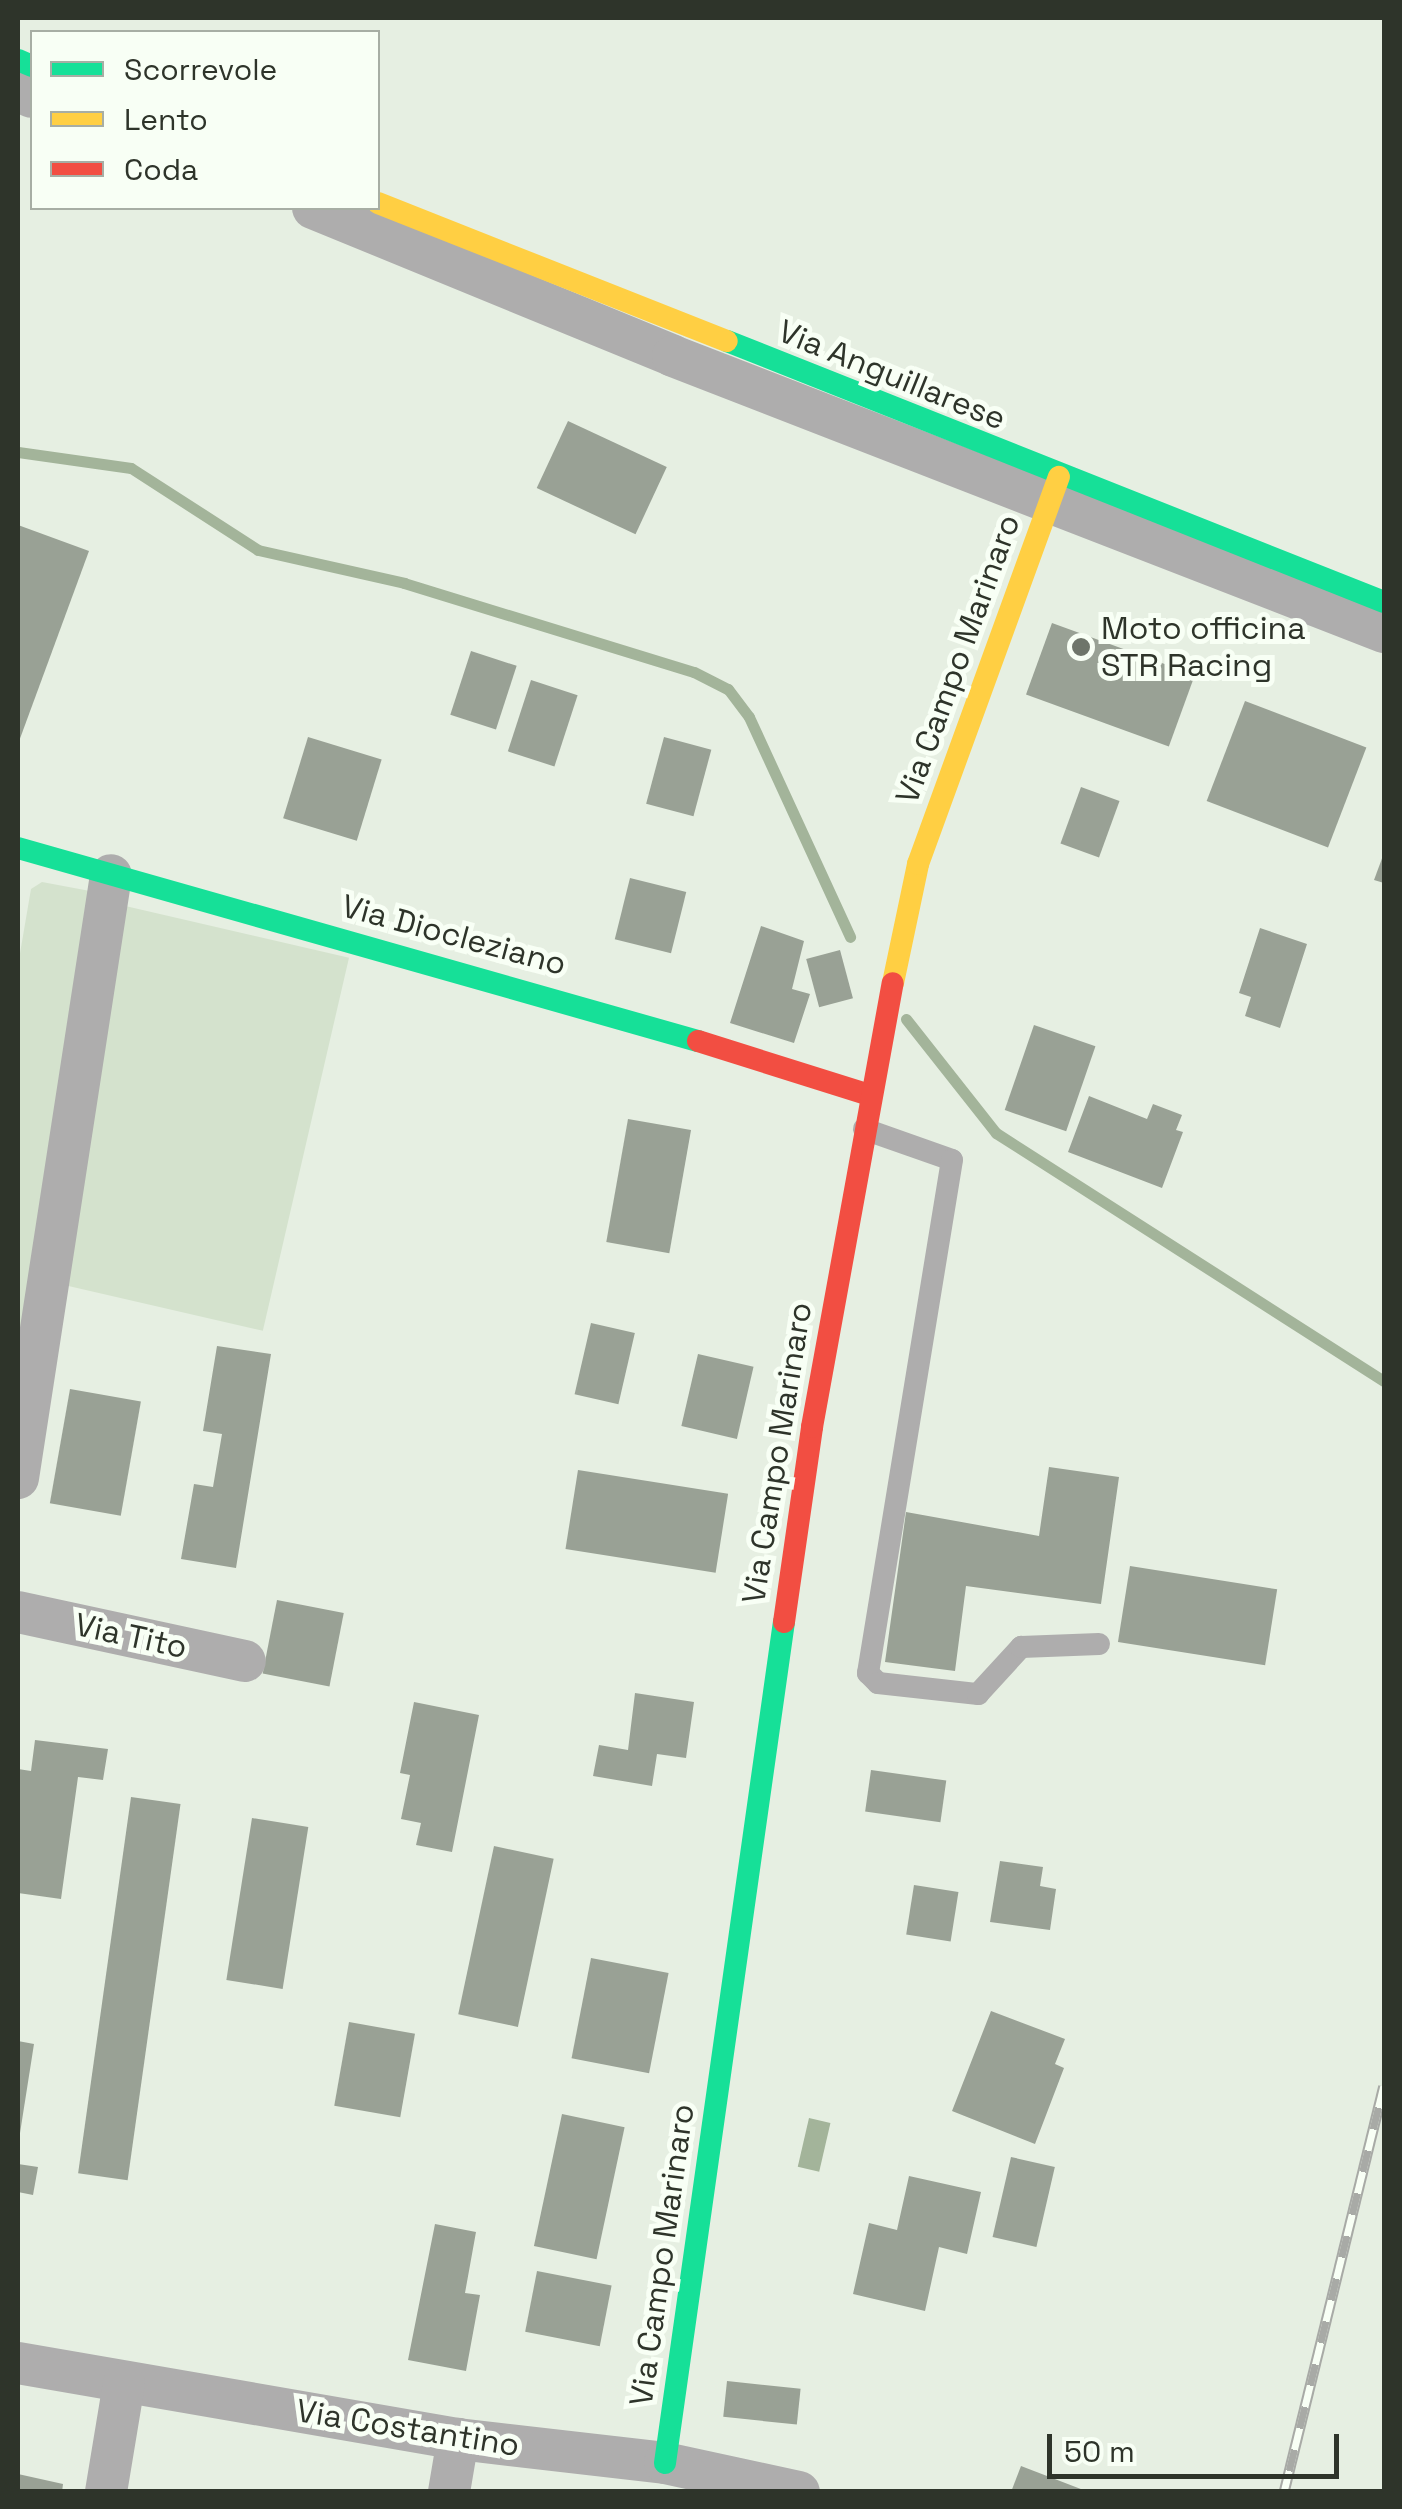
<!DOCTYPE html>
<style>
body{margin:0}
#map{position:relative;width:1402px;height:2509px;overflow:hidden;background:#e6efe2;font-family:"Space Grotesk",sans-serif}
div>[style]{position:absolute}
.green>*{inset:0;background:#d4e2cd;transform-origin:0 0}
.water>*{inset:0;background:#a3b49a;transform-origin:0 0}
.stream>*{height:11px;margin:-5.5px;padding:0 5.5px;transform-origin:5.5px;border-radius:5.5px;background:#a3b49a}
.building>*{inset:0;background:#99a195;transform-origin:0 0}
.lane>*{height:22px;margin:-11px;padding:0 11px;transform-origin:11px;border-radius:11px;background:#aeadad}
.street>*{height:42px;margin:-21px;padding:0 21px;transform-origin:21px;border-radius:21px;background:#aeadad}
.fast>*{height:22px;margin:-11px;padding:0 11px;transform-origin:11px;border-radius:11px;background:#16e098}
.slow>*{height:22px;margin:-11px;padding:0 11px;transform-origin:11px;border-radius:11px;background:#ffcf43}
.jam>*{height:22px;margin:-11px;padding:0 11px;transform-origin:11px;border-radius:11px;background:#f24e42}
.rail>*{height:11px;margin-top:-5.5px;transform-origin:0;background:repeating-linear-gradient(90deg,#f8fff5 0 22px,#a8aaa6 0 44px);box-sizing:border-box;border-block:2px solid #a8aaa6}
.dots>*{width:28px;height:28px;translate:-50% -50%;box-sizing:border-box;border:5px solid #f8fff5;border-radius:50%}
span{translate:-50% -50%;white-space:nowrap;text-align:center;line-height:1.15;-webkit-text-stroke:10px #f8fff5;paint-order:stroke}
.street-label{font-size:32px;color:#2e342a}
.poi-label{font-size:32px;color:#2e342a}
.left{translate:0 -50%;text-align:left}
.frame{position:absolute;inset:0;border:20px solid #2e342a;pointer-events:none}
.legend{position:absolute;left:30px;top:30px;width:350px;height:180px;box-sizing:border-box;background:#f8fff5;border:2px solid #a7aea4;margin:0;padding:12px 18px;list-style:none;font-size:30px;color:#2e342a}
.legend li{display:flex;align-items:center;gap:20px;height:50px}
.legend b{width:50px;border:2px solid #a7aea4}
.scale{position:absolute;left:1047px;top:2434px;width:292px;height:45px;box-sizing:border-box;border:5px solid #2e342a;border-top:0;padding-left:12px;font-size:30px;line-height:35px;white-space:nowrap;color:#2e342a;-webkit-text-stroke:8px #f8fff5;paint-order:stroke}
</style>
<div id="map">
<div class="green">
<i style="clip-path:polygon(42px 882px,90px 891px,18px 1411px,18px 965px,31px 889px)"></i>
<i style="left:121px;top:905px;width:234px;height:383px;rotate:13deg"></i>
</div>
<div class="water">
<i style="left:809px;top:2118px;width:22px;height:50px;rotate:13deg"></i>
</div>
<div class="stream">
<i style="left:18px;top:452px;width:114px;rotate:8.1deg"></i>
<i style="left:131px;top:468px;width:151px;rotate:32.8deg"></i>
<i style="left:258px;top:550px;width:150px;rotate:12.7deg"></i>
<i style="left:404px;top:583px;width:303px;rotate:17.1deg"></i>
<i style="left:694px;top:672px;width:38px;rotate:27deg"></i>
<i style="left:728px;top:689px;width:35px;rotate:53deg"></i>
<i style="left:749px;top:717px;width:242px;rotate:65.3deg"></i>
<i style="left:906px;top:1019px;width:145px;rotate:51.7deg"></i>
<i style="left:996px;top:1133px;width:460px;rotate:32.6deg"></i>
</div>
<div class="building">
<i style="left:568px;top:421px;width:109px;height:74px;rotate:25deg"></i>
<i style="clip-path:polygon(18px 525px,89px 551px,18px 744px)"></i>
<i style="left:1052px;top:623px;width:152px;height:76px;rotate:20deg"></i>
<i style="left:471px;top:651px;width:48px;height:67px;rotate:18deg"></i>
<i style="left:531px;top:680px;width:49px;height:75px;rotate:18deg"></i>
<i style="left:1245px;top:701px;width:130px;height:107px;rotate:21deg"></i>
<i style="left:308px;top:737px;width:77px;height:85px;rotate:17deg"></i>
<i style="left:664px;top:737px;width:49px;height:69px;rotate:15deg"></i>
<i style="left:1081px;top:787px;width:41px;height:60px;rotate:20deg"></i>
<i style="clip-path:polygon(1384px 853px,1384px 883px,1374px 880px)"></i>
<i style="left:630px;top:878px;width:58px;height:63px;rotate:14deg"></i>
<i style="clip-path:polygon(761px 926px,804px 941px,792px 989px,810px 994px,794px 1043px,730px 1023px)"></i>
<i style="clip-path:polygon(1260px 928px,1307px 944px,1280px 1028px,1245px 1016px,1251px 997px,1239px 993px)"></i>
<i style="left:840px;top:950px;width:50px;height:35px;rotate:75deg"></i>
<i style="left:1034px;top:1025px;width:65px;height:90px;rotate:19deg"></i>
<i style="clip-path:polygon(1089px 1096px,1147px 1119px,1153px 1104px,1182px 1115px,1176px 1130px,1183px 1132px,1162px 1188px,1068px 1152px)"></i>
<i style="left:628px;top:1119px;width:64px;height:125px;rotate:10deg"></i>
<i style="left:591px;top:1323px;width:45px;height:73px;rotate:13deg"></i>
<i style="clip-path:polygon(217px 1346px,271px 1354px,236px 1568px,181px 1559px,194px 1484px,213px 1487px,222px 1434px,203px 1431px)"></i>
<i style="left:698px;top:1354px;width:57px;height:74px;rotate:13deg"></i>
<i style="left:70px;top:1389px;width:72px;height:116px;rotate:10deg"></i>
<i style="clip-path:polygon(1049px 1467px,1119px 1477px,1101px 1604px,966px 1586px,955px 1671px,885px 1662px,906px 1512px,1039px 1536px)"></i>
<i style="left:578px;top:1470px;width:152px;height:80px;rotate:9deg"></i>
<i style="left:1130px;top:1566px;width:149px;height:77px;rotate:9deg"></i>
<i style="left:277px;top:1600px;width:68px;height:75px;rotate:11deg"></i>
<i style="clip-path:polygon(635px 1693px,694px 1702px,686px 1758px,657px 1754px,652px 1786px,593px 1776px,599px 1745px,628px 1750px)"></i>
<i style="clip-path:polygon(414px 1702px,479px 1715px,452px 1852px,416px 1845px,421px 1823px,401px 1819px,410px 1775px,400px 1773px)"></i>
<i style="clip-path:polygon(35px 1740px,108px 1749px,103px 1780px,78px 1777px,61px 1899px,18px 1893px,18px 1769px,31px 1771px)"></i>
<i style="left:871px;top:1770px;width:76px;height:42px;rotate:8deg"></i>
<i style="left:131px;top:1797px;width:50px;height:380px;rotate:8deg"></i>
<i style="left:252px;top:1818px;width:57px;height:164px;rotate:9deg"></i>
<i style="left:494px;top:1846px;width:61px;height:172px;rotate:12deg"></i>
<i style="clip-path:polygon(1000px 1861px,1043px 1867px,1040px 1886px,1056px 1889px,1050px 1930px,990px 1922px)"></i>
<i style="left:914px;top:1885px;width:45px;height:50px;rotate:9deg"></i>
<i style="left:591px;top:1958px;width:79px;height:102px;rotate:11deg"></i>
<i style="clip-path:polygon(991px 2011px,1065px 2039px,1055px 2064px,1064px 2068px,1035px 2144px,952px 2111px)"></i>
<i style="left:349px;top:2022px;width:67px;height:85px;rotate:10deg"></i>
<i style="clip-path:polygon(18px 2041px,34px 2044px,20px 2133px,18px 2133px)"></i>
<i style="left:562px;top:2114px;width:64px;height:135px;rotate:12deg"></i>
<i style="left:1011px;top:2157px;width:45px;height:82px;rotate:13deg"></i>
<i style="clip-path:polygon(18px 2164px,38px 2167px,33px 2195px,18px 2192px)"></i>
<i style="clip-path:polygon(909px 2176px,981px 2192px,967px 2254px,939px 2247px,925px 2311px,853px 2294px,869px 2223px,897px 2230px)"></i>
<i style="clip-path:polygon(435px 2224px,476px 2232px,465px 2293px,480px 2295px,466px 2371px,408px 2360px)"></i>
<i style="left:537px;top:2271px;width:76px;height:62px;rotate:11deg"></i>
<i style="left:727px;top:2381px;width:74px;height:36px;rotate:6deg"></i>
<i style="clip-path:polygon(1021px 2466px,1086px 2491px,1086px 2492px,1011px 2492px)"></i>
<i style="clip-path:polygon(18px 2474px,63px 2484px,62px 2492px,18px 2492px)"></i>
</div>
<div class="lane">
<i style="left:864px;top:1129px;width:93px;rotate:19.4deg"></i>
<i style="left:952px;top:1160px;width:520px;rotate:99.3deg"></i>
<i style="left:868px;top:1673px;width:14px;rotate:45deg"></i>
<i style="left:878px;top:1683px;width:101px;rotate:6.3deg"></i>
<i style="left:978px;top:1694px;width:64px;rotate:-47.5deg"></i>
<i style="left:1021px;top:1647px;width:78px;rotate:-2.2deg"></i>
</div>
<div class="street">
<i style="left:18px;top:91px;width:15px;rotate:23deg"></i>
<i style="left:313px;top:208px;width:389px;rotate:22.3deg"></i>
<i style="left:673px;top:356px;width:763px;rotate:21.22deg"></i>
<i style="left:18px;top:1478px;width:610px;rotate:-81.23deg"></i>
<i style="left:18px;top:1612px;width:232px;rotate:12.2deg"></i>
<i style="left:18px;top:2363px;width:447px;rotate:9.8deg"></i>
<i style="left:458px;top:2439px;width:208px;rotate:6.6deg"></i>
<i style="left:665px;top:2463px;width:137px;rotate:12.2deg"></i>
<i style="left:106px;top:2492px;width:110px;rotate:-80.6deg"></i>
<i style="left:449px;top:2492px;width:54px;rotate:-80.4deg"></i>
</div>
<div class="fast">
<i style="left:18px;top:60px;width:15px;rotate:23deg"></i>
<i style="left:727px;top:341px;width:707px;rotate:21.67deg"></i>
<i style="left:18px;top:848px;width:707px;rotate:15.85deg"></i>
<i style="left:665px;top:2463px;width:849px;rotate:-81.95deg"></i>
</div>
<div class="slow">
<i style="left:378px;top:203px;width:375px;rotate:21.6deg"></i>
<i style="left:893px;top:983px;width:122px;rotate:-78.1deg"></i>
<i style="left:918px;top:864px;width:412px;rotate:-70deg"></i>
</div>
<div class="jam">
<i style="left:698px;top:1041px;width:179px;rotate:17.5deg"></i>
<i style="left:784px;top:1622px;width:197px;rotate:-81.8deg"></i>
<i style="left:812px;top:1427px;width:451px;rotate:-79.7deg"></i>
</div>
<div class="rail">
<i style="left:1284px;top:2492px;width:418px;rotate:-76.2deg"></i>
</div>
<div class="dots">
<i style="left:1081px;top:647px;background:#6e756a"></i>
</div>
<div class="street-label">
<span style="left:892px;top:375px;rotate:22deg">Via Anguillarese</span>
<span style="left:958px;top:659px;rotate:-70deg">Via Campo Marinaro</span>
<span style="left:454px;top:935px;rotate:15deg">Via Diocleziano</span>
<span style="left:777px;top:1453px;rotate:-81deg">Via Campo Marinaro</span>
<span style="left:131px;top:1636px;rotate:12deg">Via Tito</span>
<span style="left:662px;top:2255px;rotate:-82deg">Via Campo Marinaro</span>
<span style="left:408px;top:2428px;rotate:9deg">Via Costantino</span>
</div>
<div class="poi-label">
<span class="left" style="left:1101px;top:647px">Moto officina<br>STR Racing</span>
</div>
<div class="frame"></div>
<ul class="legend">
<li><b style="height:12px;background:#16e098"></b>Scorrevole</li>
<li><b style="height:12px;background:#ffcf43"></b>Lento</li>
<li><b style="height:12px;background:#f24e42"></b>Coda</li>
</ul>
<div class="scale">50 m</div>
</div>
